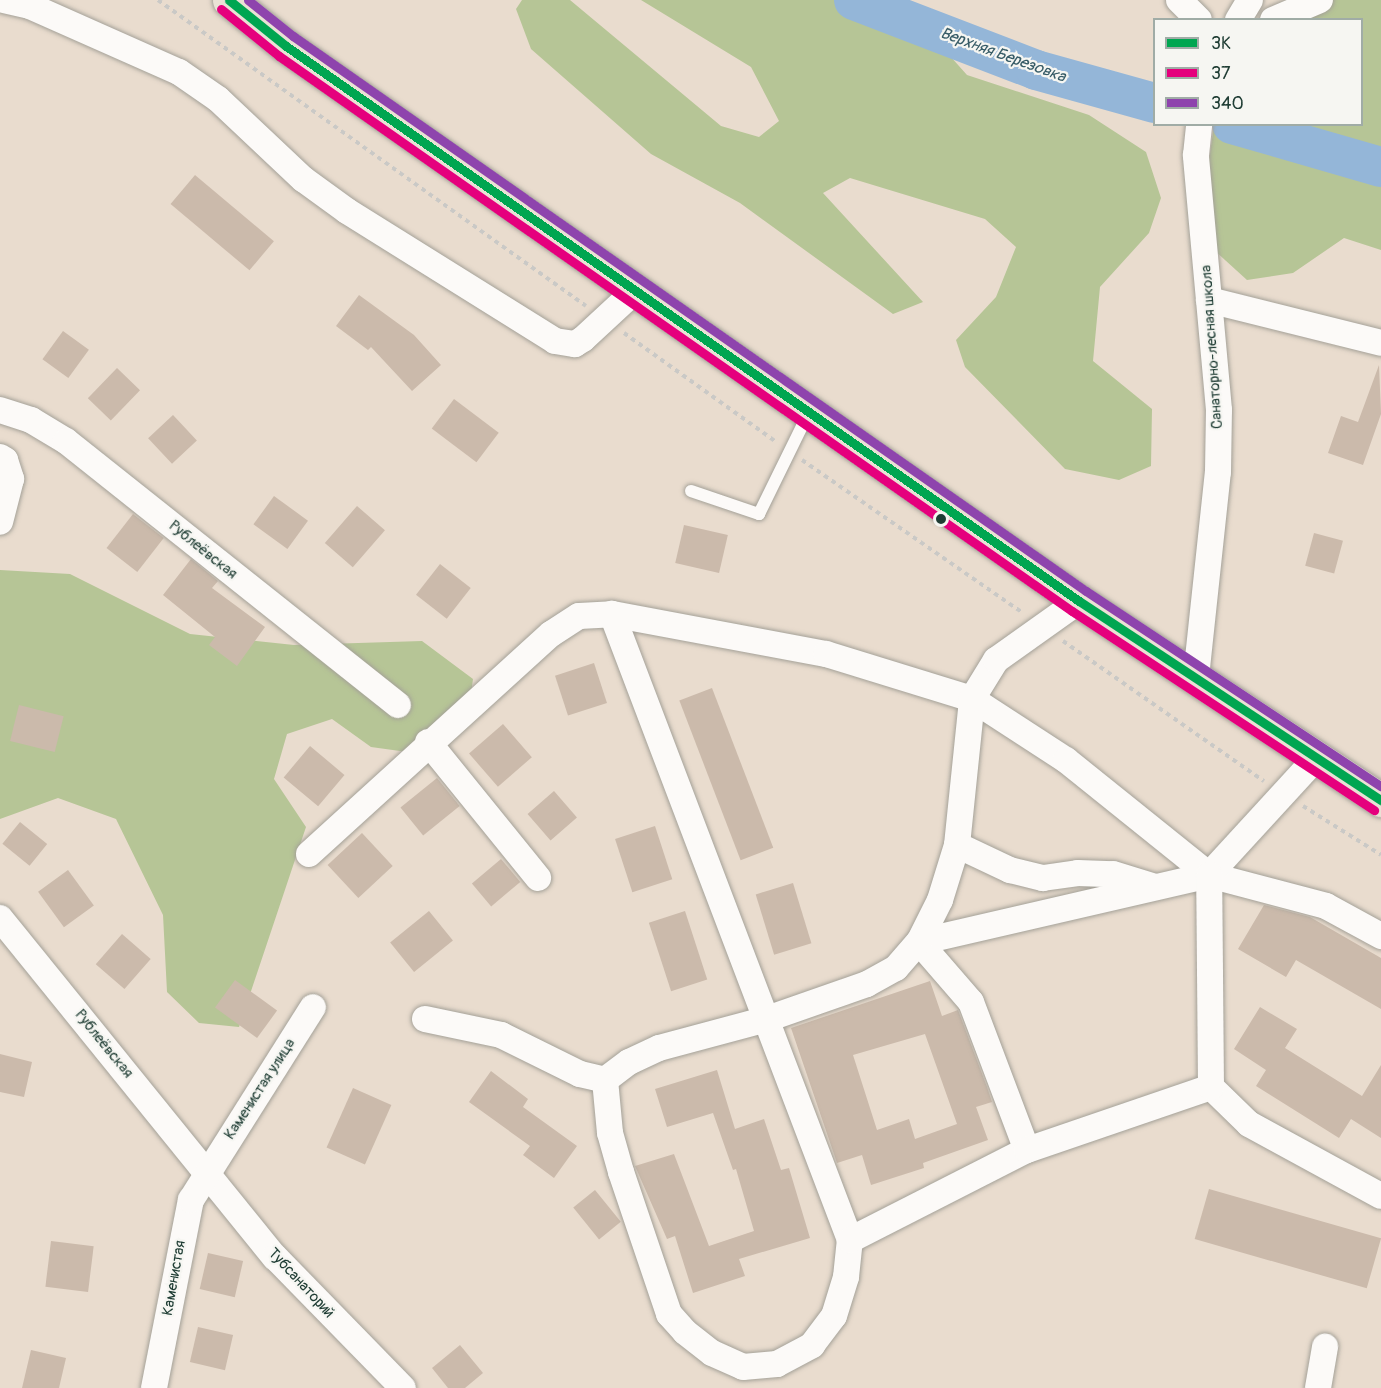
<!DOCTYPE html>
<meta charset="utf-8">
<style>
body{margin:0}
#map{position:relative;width:1381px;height:1388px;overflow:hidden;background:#e9dcce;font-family:Pangolin,sans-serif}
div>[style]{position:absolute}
.forest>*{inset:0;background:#b6c596}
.river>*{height:40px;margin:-20px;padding:0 20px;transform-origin:20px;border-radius:20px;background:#94b6d8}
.building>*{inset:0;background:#cbbaab;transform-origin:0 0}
.path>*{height:4px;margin-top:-2px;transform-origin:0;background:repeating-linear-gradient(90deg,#cac9c6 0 4.5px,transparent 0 9px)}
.roads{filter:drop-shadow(0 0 2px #a4a198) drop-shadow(0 0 2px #a4a198)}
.lane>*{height:12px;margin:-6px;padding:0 6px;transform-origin:6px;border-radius:6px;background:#fcfaf8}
.street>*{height:26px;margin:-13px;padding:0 13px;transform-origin:13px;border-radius:13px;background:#fcfaf8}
.primary>*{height:33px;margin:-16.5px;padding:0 16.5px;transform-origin:16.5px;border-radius:16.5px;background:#eae1d5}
.bus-1>*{height:9px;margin:-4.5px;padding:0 4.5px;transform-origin:4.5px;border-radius:4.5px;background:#00a651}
.bus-2>*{height:9px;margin:-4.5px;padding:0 4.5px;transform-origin:4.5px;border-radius:4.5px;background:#e5007d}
.bus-3>*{height:9px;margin:-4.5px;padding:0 4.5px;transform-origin:4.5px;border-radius:4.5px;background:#8e44ad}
.dots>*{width:16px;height:16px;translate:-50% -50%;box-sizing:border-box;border:3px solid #f6f6f2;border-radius:50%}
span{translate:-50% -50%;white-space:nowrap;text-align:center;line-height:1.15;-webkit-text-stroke:4.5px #f6f6f2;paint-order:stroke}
.street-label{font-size:15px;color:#1f3d34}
.water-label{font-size:16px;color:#375c67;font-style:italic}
.legend{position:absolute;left:1153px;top:18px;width:210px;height:108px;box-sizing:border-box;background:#f6f6f2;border:2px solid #a0aca6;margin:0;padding:8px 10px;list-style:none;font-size:18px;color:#1f3d34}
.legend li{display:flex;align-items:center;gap:12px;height:30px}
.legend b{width:30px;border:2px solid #a0aca6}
</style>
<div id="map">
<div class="forest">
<i style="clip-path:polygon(522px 0,570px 0,721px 126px,759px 137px,779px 121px,751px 67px,641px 0,900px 0,967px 75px,1089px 115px,1146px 152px,1161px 198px,1149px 233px,1100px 287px,1093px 361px,1152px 409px,1151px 466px,1119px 480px,1065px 469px,965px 367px,956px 340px,996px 297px,1016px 247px,985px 219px,850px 178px,823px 193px,923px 302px,893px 314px,740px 203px,651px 154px,531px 49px,516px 9px)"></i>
<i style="clip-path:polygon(1293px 0,1381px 0,1381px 250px,1344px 238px,1293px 273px,1247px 280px,1214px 250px,1209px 161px,1214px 125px,1362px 124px,1362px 20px,1263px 19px)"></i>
<i style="clip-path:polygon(0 570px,70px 574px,190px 634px,294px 645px,422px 641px,473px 679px,468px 714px,429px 755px,371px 747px,332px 719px,287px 734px,274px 779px,306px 827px,239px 1027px,199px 1023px,167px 992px,163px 915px,116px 819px,58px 798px,0 819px)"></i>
</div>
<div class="river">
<i style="left:854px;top:0;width:195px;rotate:21deg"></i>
<i style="left:1036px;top:70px;width:123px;rotate:15.6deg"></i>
<i style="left:1232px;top:124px;width:155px;rotate:16.1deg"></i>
</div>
<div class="building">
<i style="left:195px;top:175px;width:103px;height:38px;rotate:40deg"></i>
<i style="clip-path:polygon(359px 295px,414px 335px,441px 365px,412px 391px,371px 347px,368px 350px,336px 326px)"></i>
<i style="left:63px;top:331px;width:32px;height:35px;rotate:36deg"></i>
<i style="clip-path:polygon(1379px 365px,1381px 414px,1363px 465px,1328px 453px,1341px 416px,1358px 422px)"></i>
<i style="left:117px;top:368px;width:32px;height:42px;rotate:44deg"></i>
<i style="left:454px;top:399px;width:56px;height:37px;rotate:37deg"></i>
<i style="left:173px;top:415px;width:35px;height:34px;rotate:47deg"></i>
<i style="left:274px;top:496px;width:42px;height:35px;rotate:36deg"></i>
<i style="left:357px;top:506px;width:37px;height:49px;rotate:41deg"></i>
<i style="left:133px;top:514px;width:39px;height:43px;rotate:38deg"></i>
<i style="left:684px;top:525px;width:45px;height:39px;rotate:13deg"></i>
<i style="left:1314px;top:533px;width:30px;height:34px;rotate:15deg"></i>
<i style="clip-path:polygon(191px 559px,218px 581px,212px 588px,265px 627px,237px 666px,209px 645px,215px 637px,163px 595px)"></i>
<i style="left:440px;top:564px;width:39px;height:39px;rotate:38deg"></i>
<i style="left:594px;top:663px;width:42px;height:41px;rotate:72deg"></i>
<i style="left:712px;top:688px;width:171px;height:35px;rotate:69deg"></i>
<i style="left:19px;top:705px;width:46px;height:37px;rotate:14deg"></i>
<i style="left:503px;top:724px;width:44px;height:45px;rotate:49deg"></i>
<i style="left:310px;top:746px;width:45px;height:41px;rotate:40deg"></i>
<i style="left:437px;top:778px;width:36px;height:47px;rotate:51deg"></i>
<i style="left:554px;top:791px;width:35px;height:35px;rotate:49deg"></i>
<i style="left:20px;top:822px;width:35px;height:28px;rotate:39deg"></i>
<i style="left:655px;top:826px;width:56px;height:42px;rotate:72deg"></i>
<i style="left:362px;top:833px;width:45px;height:47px;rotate:47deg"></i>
<i style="left:501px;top:859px;width:30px;height:38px;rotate:50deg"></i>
<i style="left:68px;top:870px;width:44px;height:37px;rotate:54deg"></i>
<i style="left:793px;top:883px;width:63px;height:39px;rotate:73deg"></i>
<i style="clip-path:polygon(1264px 905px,1310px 917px,1381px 958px,1381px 1009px,1296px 960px,1286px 977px,1238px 949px)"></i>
<i style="left:429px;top:911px;width:38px;height:50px;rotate:51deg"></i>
<i style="left:685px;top:911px;width:72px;height:38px;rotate:72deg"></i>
<i style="left:122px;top:934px;width:38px;height:40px;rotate:41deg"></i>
<i style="left:235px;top:980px;width:52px;height:34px;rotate:36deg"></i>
<i style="clip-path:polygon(evenodd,930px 981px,942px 1016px,958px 1010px,987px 1087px,992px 1102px,976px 1107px,988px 1140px,923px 1163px,924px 1168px,871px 1185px,862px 1155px,837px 1163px,791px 1028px,930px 981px,925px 1034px,957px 1124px,915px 1139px,909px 1119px,877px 1130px,853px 1055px,925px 1034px)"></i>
<i style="clip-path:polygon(1260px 1007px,1297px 1029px,1285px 1048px,1362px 1096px,1381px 1065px,1381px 1138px,1351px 1119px,1339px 1138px,1256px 1086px,1266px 1070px,1234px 1049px)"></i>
<i style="clip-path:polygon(0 1054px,32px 1062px,24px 1097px,0 1092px)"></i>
<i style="clip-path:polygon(717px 1070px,735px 1129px,764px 1119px,781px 1170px,789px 1168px,810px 1238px,739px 1259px,745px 1276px,693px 1293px,675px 1236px,667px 1239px,635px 1166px,674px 1154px,709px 1246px,754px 1231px,736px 1169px,733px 1170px,713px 1113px,667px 1127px,655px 1089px)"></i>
<i style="clip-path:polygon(491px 1071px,528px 1099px,523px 1107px,577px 1146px,554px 1178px,523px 1155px,530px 1146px,469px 1102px)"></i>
<i style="left:353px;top:1088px;width:42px;height:65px;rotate:24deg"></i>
<i style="left:1209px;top:1189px;width:179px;height:52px;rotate:16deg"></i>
<i style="left:595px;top:1190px;width:41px;height:28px;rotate:51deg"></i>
<i style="left:51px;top:1241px;width:43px;height:46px;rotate:7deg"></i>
<i style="left:208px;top:1253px;width:36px;height:37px;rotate:13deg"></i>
<i style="left:198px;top:1327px;width:36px;height:36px;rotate:13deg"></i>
<i style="clip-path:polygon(460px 1345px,483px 1373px,465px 1388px,448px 1388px,432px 1368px)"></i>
<i style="clip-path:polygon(31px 1350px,66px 1358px,59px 1388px,22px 1388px)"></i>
</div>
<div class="path">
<i style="left:158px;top:0;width:526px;rotate:35.56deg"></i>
<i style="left:624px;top:333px;width:187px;rotate:35.6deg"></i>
<i style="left:802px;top:460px;width:269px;rotate:34.7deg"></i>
<i style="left:1063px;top:641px;width:245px;rotate:34.9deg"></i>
<i style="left:1303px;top:806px;width:92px;rotate:32.1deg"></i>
</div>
<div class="roads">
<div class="lane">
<i style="left:691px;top:491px;width:72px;rotate:18.7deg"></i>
<i style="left:759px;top:514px;width:111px;rotate:-63.9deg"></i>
</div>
<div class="street">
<i style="left:4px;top:0;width:27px;rotate:13deg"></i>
<i style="left:30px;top:6px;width:163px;rotate:23.9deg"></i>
<i style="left:179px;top:72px;width:47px;rotate:34.7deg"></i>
<i style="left:218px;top:99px;width:117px;rotate:43.3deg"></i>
<i style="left:303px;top:179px;width:54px;rotate:36deg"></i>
<i style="left:347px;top:211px;width:245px;rotate:32deg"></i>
<i style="left:555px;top:341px;width:20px;rotate:9deg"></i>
<i style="left:575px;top:344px;width:9px;rotate:-32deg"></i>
<i style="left:583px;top:339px;width:74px;rotate:-42.8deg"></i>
<i style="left:1179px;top:0;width:28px;rotate:45deg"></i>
<i style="left:1238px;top:20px;width:23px;rotate:-59deg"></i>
<i style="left:1273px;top:20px;width:51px;rotate:-23.1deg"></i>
<i style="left:1209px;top:300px;width:177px;rotate:14deg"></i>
<i style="left:0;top:410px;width:33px;rotate:18deg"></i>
<i style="left:31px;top:420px;width:41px;rotate:31deg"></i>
<i style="left:66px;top:441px;width:424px;rotate:38.5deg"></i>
<i style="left:0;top:457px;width:6px;rotate:31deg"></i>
<i style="left:5px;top:460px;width:20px;rotate:72deg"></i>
<i style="left:11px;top:479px;width:44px;rotate:104.3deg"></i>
<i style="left:1196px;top:677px;width:206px;rotate:-83.9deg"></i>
<i style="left:1218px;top:472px;width:62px;rotate:-89.1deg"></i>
<i style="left:1219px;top:410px;width:256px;rotate:-95.2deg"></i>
<i style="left:1196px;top:155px;width:31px;rotate:-84deg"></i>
<i style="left:428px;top:742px;width:175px;rotate:51deg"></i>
<i style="left:957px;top:845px;width:59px;rotate:25.3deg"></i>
<i style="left:1010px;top:870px;width:34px;rotate:14deg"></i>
<i style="left:1043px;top:878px;width:35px;rotate:-8deg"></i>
<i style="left:1078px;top:873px;width:35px;rotate:2deg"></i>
<i style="left:1113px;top:874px;width:44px;rotate:17.2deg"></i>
<i style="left:309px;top:854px;width:327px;rotate:-42.3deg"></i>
<i style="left:551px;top:634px;width:33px;rotate:-33deg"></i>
<i style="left:579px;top:616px;width:33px;rotate:-3deg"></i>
<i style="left:612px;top:614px;width:218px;rotate:10.6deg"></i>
<i style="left:826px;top:654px;width:153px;rotate:17.1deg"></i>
<i style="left:972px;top:699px;width:112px;rotate:33deg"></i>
<i style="left:1066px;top:760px;width:184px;rotate:38.8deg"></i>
<i style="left:1209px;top:875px;width:121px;rotate:14.8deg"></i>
<i style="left:1326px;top:906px;width:63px;rotate:28.6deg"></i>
<i style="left:0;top:918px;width:437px;rotate:51deg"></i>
<i style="left:275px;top:1257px;width:183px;rotate:45.7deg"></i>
<i style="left:919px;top:942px;width:298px;rotate:-13deg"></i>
<i style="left:1209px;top:875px;width:160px;rotate:-47.5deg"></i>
<i style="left:919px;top:942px;width:79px;rotate:49.1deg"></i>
<i style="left:971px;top:1002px;width:158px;rotate:69.3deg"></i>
<i style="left:425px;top:1019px;width:78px;rotate:11.9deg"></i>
<i style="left:501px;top:1035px;width:88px;rotate:26.3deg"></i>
<i style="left:580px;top:1074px;width:26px;rotate:13deg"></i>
<i style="left:605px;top:1080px;width:53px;rotate:84.6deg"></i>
<i style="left:610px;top:1133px;width:41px;rotate:74.2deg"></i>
<i style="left:621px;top:1172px;width:150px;rotate:71.3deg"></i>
<i style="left:669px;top:1314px;width:24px;rotate:48deg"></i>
<i style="left:685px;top:1332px;width:34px;rotate:38deg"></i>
<i style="left:712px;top:1353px;width:34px;rotate:24deg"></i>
<i style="left:743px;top:1367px;width:34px;rotate:-5deg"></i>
<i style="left:777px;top:1364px;width:40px;rotate:-28deg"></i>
<i style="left:812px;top:1345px;width:36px;rotate:-53deg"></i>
<i style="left:834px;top:1316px;width:41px;rotate:-72.9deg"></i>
<i style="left:846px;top:1277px;width:37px;rotate:-84deg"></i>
<i style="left:850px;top:1240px;width:670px;rotate:-110.82deg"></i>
<i style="left:605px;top:1080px;width:30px;rotate:-37deg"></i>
<i style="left:629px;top:1062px;width:33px;rotate:-25deg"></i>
<i style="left:659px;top:1048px;width:112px;rotate:-15deg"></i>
<i style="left:767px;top:1019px;width:106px;rotate:-19.3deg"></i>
<i style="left:867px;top:984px;width:33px;rotate:-29deg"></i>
<i style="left:896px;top:968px;width:35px;rotate:-49deg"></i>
<i style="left:919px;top:942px;width:47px;rotate:-63.4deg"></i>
<i style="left:940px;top:900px;width:58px;rotate:-72.8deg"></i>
<i style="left:957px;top:845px;width:147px;rotate:-84.1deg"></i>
<i style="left:972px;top:699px;width:46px;rotate:-58.4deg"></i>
<i style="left:996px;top:660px;width:102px;rotate:-35.4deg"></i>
<i style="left:1211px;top:1087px;width:53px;rotate:44.2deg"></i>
<i style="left:1249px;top:1124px;width:150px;rotate:28.6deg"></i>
<i style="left:850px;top:1240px;width:199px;rotate:-27deg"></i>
<i style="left:1027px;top:1150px;width:194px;rotate:-18.9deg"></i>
<i style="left:1211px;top:1087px;width:212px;rotate:-90.5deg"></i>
<i style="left:154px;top:1388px;width:192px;rotate:-78.9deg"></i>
<i style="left:191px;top:1200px;width:228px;rotate:-57.7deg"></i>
<i style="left:1318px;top:1388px;width:42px;rotate:-80.3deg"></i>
</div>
<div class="primary">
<i style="left:229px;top:0;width:73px;rotate:38.9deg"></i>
<i style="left:286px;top:46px;width:968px;rotate:34.99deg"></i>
<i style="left:1079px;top:601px;width:362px;rotate:33.4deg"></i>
</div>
</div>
<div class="bus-1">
<i style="left:229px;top:0;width:73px;rotate:38.9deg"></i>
<i style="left:286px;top:46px;width:968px;rotate:34.99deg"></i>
<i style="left:1079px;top:601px;width:362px;rotate:33.4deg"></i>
</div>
<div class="bus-2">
<i style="left:221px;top:9px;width:75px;rotate:39deg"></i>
<i style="left:279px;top:56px;width:968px;rotate:34.99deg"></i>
<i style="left:1072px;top:611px;width:362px;rotate:33.4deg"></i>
</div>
<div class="bus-3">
<i style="left:248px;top:0;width:58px;rotate:38.7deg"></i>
<i style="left:293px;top:36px;width:968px;rotate:34.99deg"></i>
<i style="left:1086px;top:591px;width:354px;rotate:33.5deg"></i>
</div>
<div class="dots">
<i style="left:941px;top:519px;background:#1f3d34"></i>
</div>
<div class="street-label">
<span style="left:1212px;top:347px;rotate:-94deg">Санаторно-лесная школа</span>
<span style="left:203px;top:550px;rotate:39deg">Рублеёвская</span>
<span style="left:104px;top:1044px;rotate:51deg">Рублеёвская</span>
<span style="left:260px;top:1089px;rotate:-57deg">Каменистая улица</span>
<span style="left:174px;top:1278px;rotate:-80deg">Каменистая</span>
<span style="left:301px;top:1283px;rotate:47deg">Тубсанаторий</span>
</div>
<div class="water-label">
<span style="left:1003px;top:55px;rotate:20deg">Верхняя Березовка</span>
</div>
<ul class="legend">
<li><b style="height:8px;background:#00a651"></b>3К</li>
<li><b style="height:8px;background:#e5007d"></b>37</li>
<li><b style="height:8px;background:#8e44ad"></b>340</li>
</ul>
</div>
